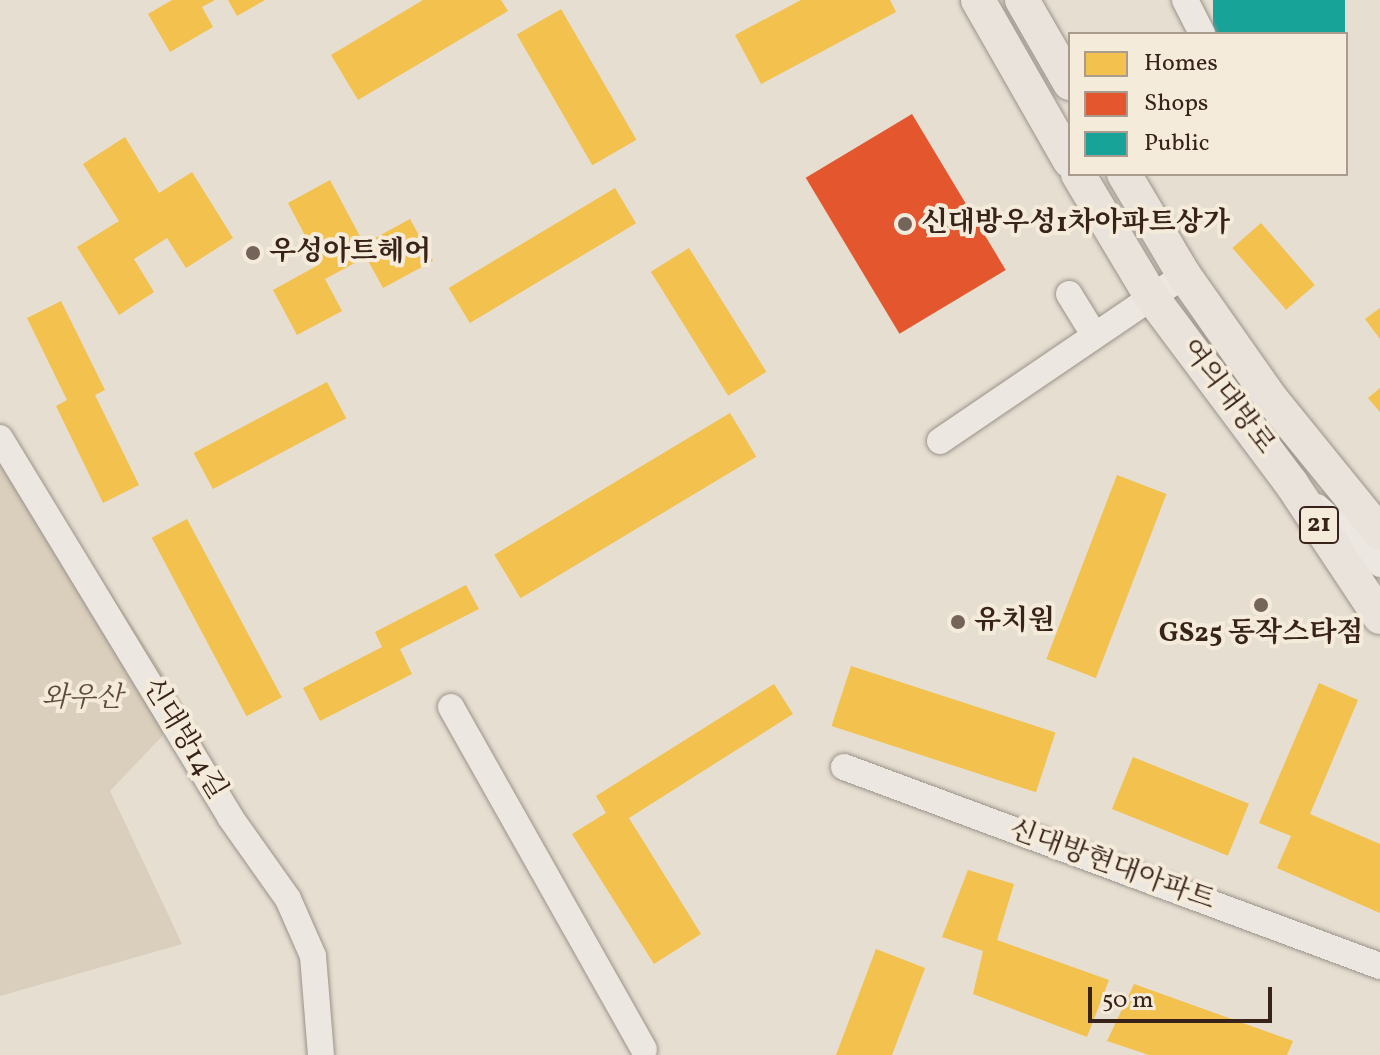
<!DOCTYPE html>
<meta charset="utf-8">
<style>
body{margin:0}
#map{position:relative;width:1380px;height:1055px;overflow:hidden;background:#e6ded1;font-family:Vollkorn,"Noto Serif KR",serif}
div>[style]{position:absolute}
.green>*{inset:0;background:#dacebc}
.homes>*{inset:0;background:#f2c14e;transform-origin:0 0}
.shops>*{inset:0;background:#e4572e;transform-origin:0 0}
.public>*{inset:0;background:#17a398;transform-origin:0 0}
.roads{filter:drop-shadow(0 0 2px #9a938a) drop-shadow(0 0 2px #9a938a)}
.minor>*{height:26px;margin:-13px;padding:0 13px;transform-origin:13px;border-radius:13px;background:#ece7e0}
.major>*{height:34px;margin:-17px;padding:0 17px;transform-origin:17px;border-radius:17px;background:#e9e3db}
.dots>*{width:22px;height:22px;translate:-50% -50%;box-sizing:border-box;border:4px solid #f5ebdb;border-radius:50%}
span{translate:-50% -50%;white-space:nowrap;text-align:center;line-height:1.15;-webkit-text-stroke:8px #f5ebdb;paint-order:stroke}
.shield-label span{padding:2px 6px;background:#f5ebdb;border:2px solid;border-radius:6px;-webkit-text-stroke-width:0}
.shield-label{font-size:26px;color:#38231a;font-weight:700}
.poi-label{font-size:28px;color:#38231a;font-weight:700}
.left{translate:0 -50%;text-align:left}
.street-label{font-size:28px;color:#38231a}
.park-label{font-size:28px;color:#5e4a3e;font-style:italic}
.legend{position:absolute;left:1068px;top:32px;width:280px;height:144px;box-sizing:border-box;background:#f5ebdb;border:2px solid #a99b8e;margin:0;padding:10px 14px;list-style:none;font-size:24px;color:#38231a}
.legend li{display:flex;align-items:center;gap:16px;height:40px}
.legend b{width:40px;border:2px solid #a99b8e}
.scale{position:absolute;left:1088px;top:987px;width:184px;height:36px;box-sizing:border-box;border:4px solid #38231a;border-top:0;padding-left:10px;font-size:24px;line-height:28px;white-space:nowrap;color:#38231a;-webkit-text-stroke:6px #f5ebdb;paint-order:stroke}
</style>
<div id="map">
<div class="green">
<i style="clip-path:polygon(0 423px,187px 710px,110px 791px,182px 944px,0 996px)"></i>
</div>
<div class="homes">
<i style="clip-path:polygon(172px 0,215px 0,202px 7px,213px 27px,170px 52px,148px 14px)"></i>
<i style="clip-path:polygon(228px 0,265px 0,237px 16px)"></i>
<i style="clip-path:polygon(423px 0,501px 0,508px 11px,358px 100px,331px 55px)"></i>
<i style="clip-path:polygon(801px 0,890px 0,896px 12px,761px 84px,735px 35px)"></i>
<i style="left:561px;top:9px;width:151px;height:51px;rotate:60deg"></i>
<i style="clip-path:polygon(125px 137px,159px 193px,192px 172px,233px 238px,186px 268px,167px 238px,134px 259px,154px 292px,119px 315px,77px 247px,119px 221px,83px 164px)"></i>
<i style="clip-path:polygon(330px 180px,364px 244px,410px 219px,433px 261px,383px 288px,366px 257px,325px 279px,342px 311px,297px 335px,273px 290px,320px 264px,288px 203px)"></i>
<i style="left:615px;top:188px;width:41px;height:194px;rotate:59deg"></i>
<i style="left:1261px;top:223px;width:82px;height:38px;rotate:49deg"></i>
<i style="left:689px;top:248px;width:146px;height:45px;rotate:58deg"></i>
<i style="clip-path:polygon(61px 301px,105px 390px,95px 395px,139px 485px,103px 503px,56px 406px,67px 400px,27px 318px)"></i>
<i style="clip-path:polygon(1380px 308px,1380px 339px,1365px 319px)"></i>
<i style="left:327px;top:382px;width:41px;height:151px;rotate:62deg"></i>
<i style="clip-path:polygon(1380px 388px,1380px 412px,1368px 398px)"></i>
<i style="left:730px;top:413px;width:51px;height:275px;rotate:59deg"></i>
<i style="left:1117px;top:475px;width:53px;height:197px;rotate:21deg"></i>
<i style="left:187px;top:519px;width:202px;height:40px;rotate:62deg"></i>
<i style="clip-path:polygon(466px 585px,479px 609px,400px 649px,412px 674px,320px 721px,303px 688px,382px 647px,375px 632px)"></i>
<i style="left:851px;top:666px;width:215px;height:63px;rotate:18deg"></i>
<i style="clip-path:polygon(1319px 683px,1358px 700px,1310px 814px,1380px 844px,1380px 913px,1277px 868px,1291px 836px,1259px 823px)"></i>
<i style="clip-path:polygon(774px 684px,793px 714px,629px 818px,701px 934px,654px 964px,572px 834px,606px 813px,596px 796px)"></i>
<i style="left:1133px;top:757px;width:125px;height:56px;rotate:22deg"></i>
<i style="clip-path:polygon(968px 870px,1014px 884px,997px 940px,1109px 980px,1087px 1037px,973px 994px,983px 951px,942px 937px)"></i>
<i style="clip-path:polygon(876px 949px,925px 968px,892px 1055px,836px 1055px)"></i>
<i style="clip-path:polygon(1134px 984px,1293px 1041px,1287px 1055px,1149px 1055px,1107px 1041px)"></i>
</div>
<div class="shops">
<i style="left:912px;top:114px;width:182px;height:124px;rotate:59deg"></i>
</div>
<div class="public">
<i style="left:1213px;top:0;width:132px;height:35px"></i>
</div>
<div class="roads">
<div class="minor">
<i style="left:1185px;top:0;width:38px;rotate:63deg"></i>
<i style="left:1069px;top:294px;width:46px;rotate:58.4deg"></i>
<i style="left:0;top:438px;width:443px;rotate:58.7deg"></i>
<i style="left:230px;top:817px;width:100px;rotate:54.7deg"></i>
<i style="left:288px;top:899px;width:62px;rotate:66.3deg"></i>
<i style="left:313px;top:956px;width:99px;rotate:85.4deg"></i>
<i style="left:940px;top:441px;width:295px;rotate:-34.2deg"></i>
<i style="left:1317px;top:507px;width:85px;rotate:42.1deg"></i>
<i style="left:451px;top:707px;width:393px;rotate:60.6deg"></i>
<i style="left:844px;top:767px;width:572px;rotate:20.37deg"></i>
</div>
<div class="major">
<i style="left:978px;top:0;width:185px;rotate:60.3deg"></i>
<i style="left:1022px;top:0;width:96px;rotate:60deg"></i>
<i style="left:1078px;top:174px;width:142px;rotate:59.1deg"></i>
<i style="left:1151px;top:296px;width:234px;rotate:53.2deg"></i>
<i style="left:1291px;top:483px;width:161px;rotate:56.4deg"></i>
<i style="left:1124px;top:174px;width:117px;rotate:59.3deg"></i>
<i style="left:1184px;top:275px;width:153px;rotate:54.9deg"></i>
<i style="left:1272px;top:400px;width:171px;rotate:50.9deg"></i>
</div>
</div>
<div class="dots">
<i style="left:905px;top:224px;background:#75645a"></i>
<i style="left:253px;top:253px;background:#75645a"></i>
<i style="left:1261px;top:605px;background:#75645a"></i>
<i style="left:958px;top:622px;background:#75645a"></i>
</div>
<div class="shield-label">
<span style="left:1319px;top:525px">21</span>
</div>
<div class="poi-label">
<span class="left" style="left:921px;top:224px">신대방우성1차아파트상가</span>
<span class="left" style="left:269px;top:253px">우성아트헤어</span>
<span class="left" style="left:974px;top:622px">유치원</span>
<span style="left:1261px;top:634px">GS25 동작스타점</span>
</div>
<div class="street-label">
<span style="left:1227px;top:397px;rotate:53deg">여의대방로</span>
<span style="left:184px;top:739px;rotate:59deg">신대방14길</span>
<span style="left:1112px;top:866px;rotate:20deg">신대방현대아파트</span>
</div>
<div class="park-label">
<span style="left:82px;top:699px">와우산</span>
</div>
<ul class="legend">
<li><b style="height:22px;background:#f2c14e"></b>Homes</li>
<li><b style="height:22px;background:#e4572e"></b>Shops</li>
<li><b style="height:22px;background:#17a398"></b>Public</li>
</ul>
<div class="scale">50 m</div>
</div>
